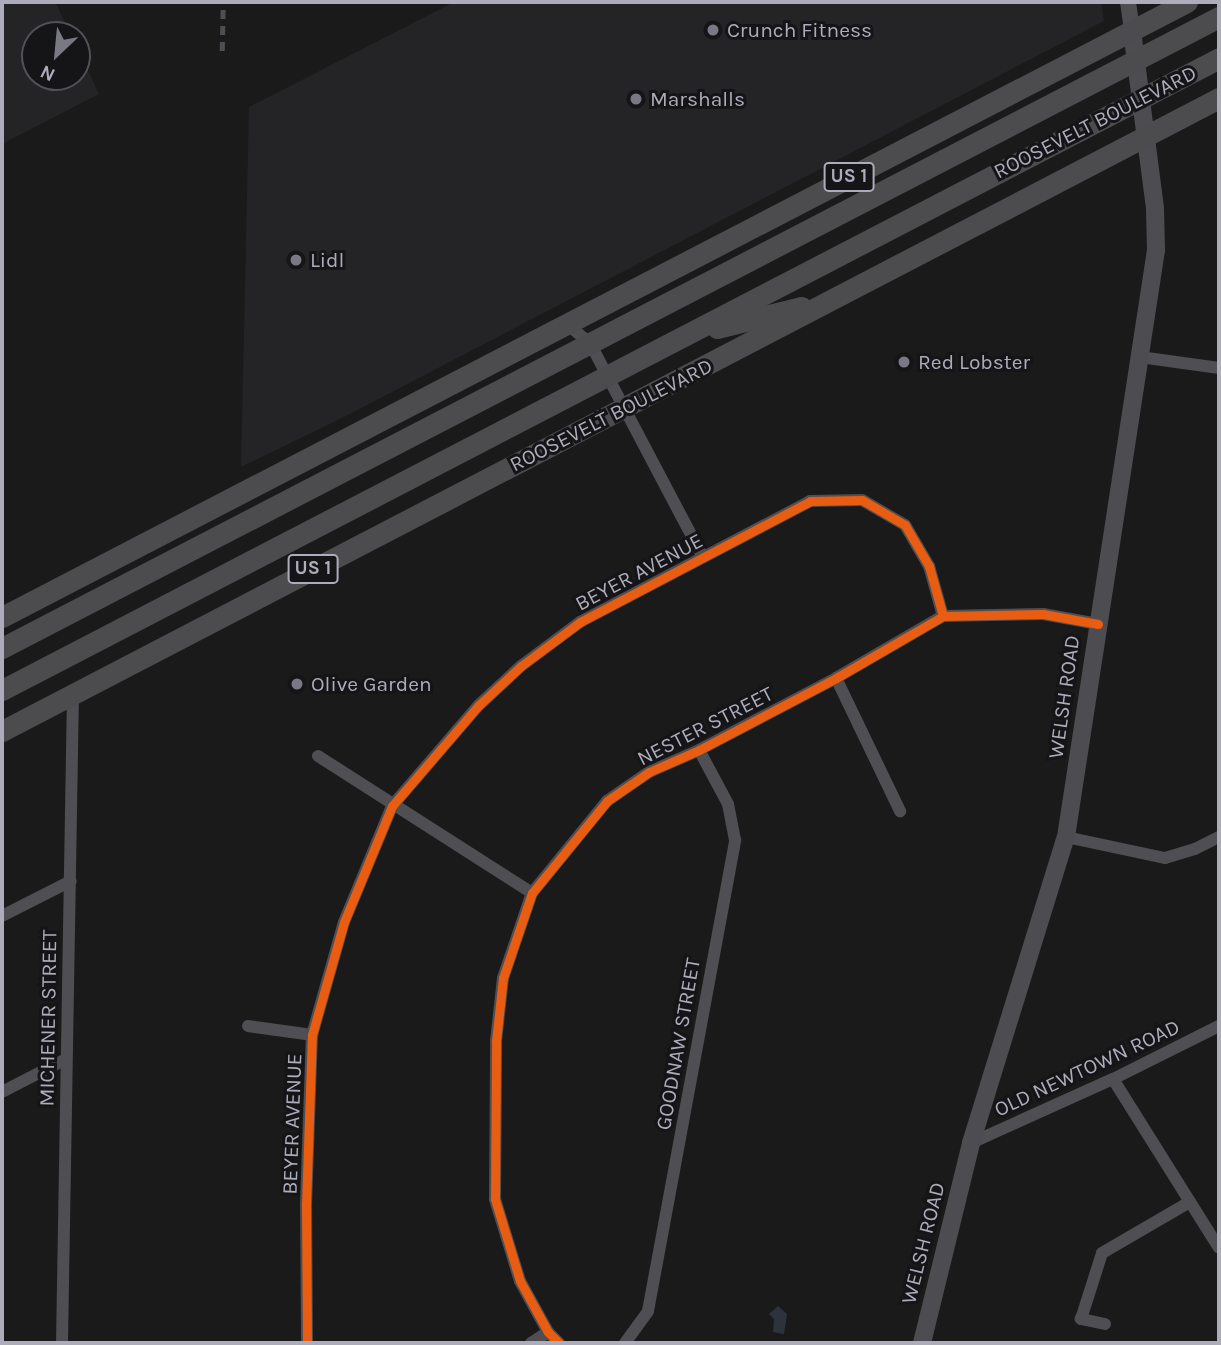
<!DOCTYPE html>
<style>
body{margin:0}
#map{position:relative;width:1221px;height:1345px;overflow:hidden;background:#1a1a1a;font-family:Karla,sans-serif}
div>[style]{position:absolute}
.built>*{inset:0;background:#242426}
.water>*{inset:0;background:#2d323d}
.minor>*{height:12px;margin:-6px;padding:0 6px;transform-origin:6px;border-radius:6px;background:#4e4e53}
.tertiary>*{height:16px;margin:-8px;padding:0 8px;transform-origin:8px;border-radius:8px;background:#4e4e53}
.secondary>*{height:18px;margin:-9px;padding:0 9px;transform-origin:9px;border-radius:9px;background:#4d4d51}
.trunk>*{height:21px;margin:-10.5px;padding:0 10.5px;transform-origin:10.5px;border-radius:10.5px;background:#4c4c4f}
.rail>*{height:4.5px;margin-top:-2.25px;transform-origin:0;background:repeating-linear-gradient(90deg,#4f4e52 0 9px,transparent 0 16px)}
.cycleway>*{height:9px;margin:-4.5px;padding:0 4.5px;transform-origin:4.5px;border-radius:4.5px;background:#e95d12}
.dots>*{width:19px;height:19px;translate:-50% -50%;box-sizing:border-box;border:4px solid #151416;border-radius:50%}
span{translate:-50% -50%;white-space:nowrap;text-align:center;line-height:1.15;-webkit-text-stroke:6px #151416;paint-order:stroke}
.shield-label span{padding:2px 5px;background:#151416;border:2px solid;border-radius:5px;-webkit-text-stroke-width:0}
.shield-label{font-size:19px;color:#acacbb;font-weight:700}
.poi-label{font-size:21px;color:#acacbb}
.left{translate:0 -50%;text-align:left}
.street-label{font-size:21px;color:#acacbb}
.frame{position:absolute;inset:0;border:4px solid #acacbb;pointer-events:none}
.north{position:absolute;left:21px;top:21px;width:70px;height:70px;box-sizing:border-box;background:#151416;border:2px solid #515158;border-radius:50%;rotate:206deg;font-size:19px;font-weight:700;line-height:28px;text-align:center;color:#acacbb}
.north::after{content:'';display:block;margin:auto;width:24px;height:32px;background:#797983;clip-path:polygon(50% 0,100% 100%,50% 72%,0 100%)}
</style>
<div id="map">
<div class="built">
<i style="clip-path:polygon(2px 2px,55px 2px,71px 35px,35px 35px,35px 77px,77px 77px,77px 47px,99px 94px,2px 144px)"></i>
<i style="clip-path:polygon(454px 2px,1101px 2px,1104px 21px,344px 417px,241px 467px,249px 107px)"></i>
</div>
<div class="water">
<i style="clip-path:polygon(778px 1306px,787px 1314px,784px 1334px,773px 1332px,774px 1319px,769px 1314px)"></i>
</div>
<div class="minor">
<i style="left:567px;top:324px;width:30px;rotate:40deg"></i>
<i style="left:590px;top:343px;width:242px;rotate:62.2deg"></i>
<i style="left:1140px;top:357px;width:80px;rotate:7.9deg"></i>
<i style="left:836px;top:678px;width:148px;rotate:64.3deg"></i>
<i style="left:318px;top:756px;width:254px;rotate:32.6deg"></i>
<i style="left:1066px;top:837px;width:101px;rotate:12deg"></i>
<i style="left:1165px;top:858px;width:31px;rotate:-17deg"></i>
<i style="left:1195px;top:849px;width:27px;rotate:-27deg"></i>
<i style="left:2px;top:916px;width:77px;rotate:-26.9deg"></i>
<i style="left:248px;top:1026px;width:65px;rotate:8deg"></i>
<i style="left:1113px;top:1079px;width:199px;rotate:57.9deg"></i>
<i style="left:2px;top:1092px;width:72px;rotate:-27.3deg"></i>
<i style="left:971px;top:1143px;width:156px;rotate:-24.3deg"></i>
<i style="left:1113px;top:1079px;width:119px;rotate:-26.6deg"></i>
<i style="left:1105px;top:1324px;width:25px;rotate:-168deg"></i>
<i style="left:1081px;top:1319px;width:69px;rotate:-72.3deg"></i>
<i style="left:1102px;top:1253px;width:99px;rotate:-30.2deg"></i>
<i style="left:62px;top:1343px;width:649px;rotate:-89.03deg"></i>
<i style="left:307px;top:1343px;width:138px;rotate:-90.4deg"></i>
<i style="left:306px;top:1205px;width:170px;rotate:-88deg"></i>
<i style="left:312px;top:1035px;width:117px;rotate:-74.2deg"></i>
<i style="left:344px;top:922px;width:126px;rotate:-67.5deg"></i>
<i style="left:392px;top:806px;width:133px;rotate:-49.3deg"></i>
<i style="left:479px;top:705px;width:57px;rotate:-42.9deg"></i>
<i style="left:521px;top:666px;width:74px;rotate:-36.7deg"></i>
<i style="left:580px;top:622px;width:260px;rotate:-27.7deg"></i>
<i style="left:810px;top:501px;width:52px;rotate:-1.1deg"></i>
<i style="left:862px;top:500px;width:50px;rotate:30.2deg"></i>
<i style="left:905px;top:525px;width:48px;rotate:59.7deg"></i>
<i style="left:929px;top:566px;width:52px;rotate:74.4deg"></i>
<i style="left:531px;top:1343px;width:20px;rotate:-33deg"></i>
<i style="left:559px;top:1343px;width:16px;rotate:-135deg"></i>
<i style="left:548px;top:1332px;width:58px;rotate:-118.8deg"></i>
<i style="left:520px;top:1281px;width:86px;rotate:-107deg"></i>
<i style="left:495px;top:1199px;width:158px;rotate:-89.6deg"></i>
<i style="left:496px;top:1041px;width:63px;rotate:-83.7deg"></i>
<i style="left:503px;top:978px;width:90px;rotate:-71.2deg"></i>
<i style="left:532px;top:893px;width:119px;rotate:-50.8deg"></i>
<i style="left:607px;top:801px;width:51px;rotate:-34.6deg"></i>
<i style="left:649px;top:772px;width:55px;rotate:-23.7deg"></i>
<i style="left:699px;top:750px;width:155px;rotate:-27.7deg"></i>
<i style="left:836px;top:678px;width:124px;rotate:-30.1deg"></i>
<i style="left:943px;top:616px;width:100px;rotate:-1.1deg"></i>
<i style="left:1043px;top:614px;width:56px;rotate:10.3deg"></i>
<i style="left:625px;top:1343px;width:39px;rotate:-54deg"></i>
<i style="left:648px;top:1311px;width:479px;rotate:-79.5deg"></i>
<i style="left:735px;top:840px;width:37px;rotate:-101deg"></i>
<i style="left:728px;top:804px;width:61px;rotate:-118.2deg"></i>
</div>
<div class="tertiary">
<i style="left:1128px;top:2px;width:29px;rotate:82deg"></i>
</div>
<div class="secondary">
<i style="left:922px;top:1343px;width:206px;rotate:-76.2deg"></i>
<i style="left:971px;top:1143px;width:320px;rotate:-72.8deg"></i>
<i style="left:1066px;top:837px;width:594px;rotate:-81.28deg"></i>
<i style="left:1156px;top:250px;width:42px;rotate:-91.4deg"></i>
<i style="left:1155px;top:208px;width:178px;rotate:-97.4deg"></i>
</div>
<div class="trunk">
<i style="left:717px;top:328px;width:87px;rotate:-14deg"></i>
<i style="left:2px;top:617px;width:1335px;rotate:-27.43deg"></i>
<i style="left:2px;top:648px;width:1371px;rotate:-27.41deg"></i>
<i style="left:2px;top:690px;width:1371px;rotate:-27.44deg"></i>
<i style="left:2px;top:731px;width:1372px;rotate:-27.48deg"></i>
</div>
<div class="rail">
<i style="left:222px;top:51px;width:49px;rotate:-88.8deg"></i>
</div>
<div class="cycleway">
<i style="left:307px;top:1343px;width:138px;rotate:-90.4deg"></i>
<i style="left:306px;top:1205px;width:170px;rotate:-88deg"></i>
<i style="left:312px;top:1035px;width:117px;rotate:-74.2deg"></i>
<i style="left:344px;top:922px;width:126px;rotate:-67.5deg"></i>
<i style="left:392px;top:806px;width:133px;rotate:-49.3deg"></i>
<i style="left:479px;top:705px;width:57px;rotate:-42.9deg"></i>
<i style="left:521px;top:666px;width:74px;rotate:-36.7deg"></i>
<i style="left:580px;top:622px;width:260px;rotate:-27.7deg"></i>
<i style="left:810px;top:501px;width:52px;rotate:-1.1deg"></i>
<i style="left:862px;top:500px;width:50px;rotate:30.2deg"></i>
<i style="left:905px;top:525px;width:48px;rotate:59.7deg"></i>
<i style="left:929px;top:566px;width:52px;rotate:74.4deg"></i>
<i style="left:559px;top:1343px;width:16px;rotate:-135deg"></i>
<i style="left:548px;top:1332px;width:58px;rotate:-118.8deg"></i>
<i style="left:520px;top:1281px;width:86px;rotate:-107deg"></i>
<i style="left:495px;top:1199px;width:158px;rotate:-89.6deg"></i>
<i style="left:496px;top:1041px;width:63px;rotate:-83.7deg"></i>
<i style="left:503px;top:978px;width:90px;rotate:-71.2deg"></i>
<i style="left:532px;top:893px;width:119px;rotate:-50.8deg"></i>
<i style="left:607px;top:801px;width:51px;rotate:-34.6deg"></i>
<i style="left:649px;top:772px;width:55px;rotate:-23.7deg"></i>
<i style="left:699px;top:750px;width:155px;rotate:-27.7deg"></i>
<i style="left:836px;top:678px;width:124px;rotate:-30.1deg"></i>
<i style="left:943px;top:616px;width:100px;rotate:-1.1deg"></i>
<i style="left:1043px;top:614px;width:56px;rotate:10.3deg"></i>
</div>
<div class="dots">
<i style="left:713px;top:30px;background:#797983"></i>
<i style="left:636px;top:99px;background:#797983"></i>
<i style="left:296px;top:260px;background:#797983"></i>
<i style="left:904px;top:362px;background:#797983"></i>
<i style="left:297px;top:684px;background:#797983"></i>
</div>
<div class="shield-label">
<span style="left:849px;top:177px">US 1</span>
<span style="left:313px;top:569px">US 1</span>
</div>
<div class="poi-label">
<span class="left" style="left:727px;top:30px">Crunch Fitness</span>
<span class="left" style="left:650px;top:99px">Marshalls</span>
<span class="left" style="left:310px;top:260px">Lidl</span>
<span class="left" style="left:918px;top:362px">Red Lobster</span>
<span class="left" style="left:311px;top:684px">Olive Garden</span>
</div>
<div class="street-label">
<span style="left:1095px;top:122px;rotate:-27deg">ROOSEVELT BOULEVARD</span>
<span style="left:611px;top:415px;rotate:-27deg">ROOSEVELT BOULEVARD</span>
<span style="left:639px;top:572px;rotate:-28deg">BEYER AVENUE</span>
<span style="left:1064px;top:697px;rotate:-82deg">WELSH ROAD</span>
<span style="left:705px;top:726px;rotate:-27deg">NESTER STREET</span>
<span style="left:48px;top:1018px;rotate:-89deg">MICHENER STREET</span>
<span style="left:678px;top:1044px;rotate:-80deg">GOODNAW STREET</span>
<span style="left:1087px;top:1068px;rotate:-25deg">OLD NEWTOWN ROAD</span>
<span style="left:292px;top:1124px;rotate:-88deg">BEYER AVENUE</span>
<span style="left:923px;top:1243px;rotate:-76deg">WELSH ROAD</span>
</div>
<div class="frame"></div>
<div class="north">N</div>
</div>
